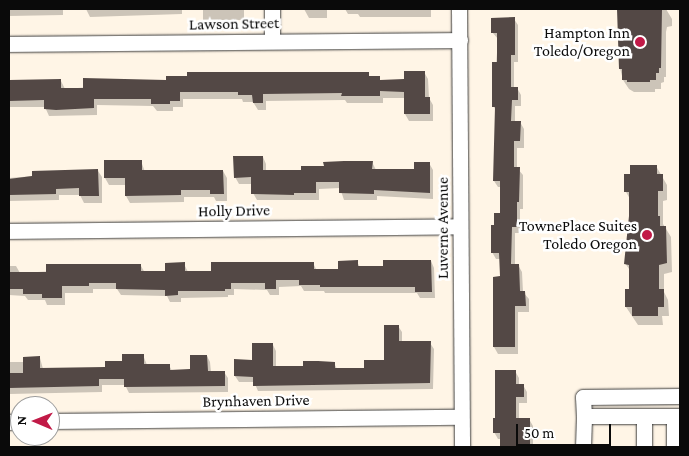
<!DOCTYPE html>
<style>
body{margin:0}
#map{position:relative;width:689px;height:456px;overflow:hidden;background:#fff5e6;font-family:"Crimson Pro",serif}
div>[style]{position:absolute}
.shadow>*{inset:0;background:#0003;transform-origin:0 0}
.building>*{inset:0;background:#534845}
.roads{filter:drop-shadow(0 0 1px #3d3d3d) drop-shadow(0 0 1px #3d3d3d)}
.minor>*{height:15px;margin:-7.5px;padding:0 7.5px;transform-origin:7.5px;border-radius:7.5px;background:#fff}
.dots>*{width:14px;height:14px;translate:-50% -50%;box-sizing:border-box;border:2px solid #fff;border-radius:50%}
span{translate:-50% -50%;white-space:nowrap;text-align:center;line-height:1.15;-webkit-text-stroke:5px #fff;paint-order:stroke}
.street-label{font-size:16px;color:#0a0a0a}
.poi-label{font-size:16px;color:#0a0a0a}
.right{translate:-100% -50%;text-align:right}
.frame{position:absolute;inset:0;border:10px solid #0a0a0a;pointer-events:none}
.north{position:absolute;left:10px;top:396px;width:50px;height:50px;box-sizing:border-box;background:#fff;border:1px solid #9d9d9d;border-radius:50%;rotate:271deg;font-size:14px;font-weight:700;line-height:20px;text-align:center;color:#0a0a0a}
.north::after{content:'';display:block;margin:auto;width:18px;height:22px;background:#c11a47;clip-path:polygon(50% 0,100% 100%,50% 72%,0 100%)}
.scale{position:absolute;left:516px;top:424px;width:95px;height:22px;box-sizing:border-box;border:2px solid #0a0a0a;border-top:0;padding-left:6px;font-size:15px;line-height:18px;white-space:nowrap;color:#0a0a0a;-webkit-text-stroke:4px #fff;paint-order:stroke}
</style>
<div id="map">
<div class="shadow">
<i style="clip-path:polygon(9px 9px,63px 9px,63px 15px,9px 16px)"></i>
<i style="clip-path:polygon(86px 9px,182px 9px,182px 14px,90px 17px)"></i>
<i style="left:203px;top:9px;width:41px;height:11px"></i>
<i style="clip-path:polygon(304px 9px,327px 9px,327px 18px,309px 18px)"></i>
<i style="clip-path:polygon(345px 9px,431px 9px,431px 17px,360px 17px,358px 14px,348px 14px)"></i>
<i style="clip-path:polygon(619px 9px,666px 9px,672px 19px,672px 26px,667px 27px,666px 32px,666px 77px,664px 77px,664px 82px,661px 83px,661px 89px,655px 89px,655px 92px,634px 92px,629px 89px,623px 80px,620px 68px)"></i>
<i style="clip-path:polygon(514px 19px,518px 25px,518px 62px,514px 62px,514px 88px,517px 88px,521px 95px,521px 106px,515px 106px,515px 122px,520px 122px,524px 129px,524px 148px,517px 148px,517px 168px,523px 175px,523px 209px,520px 209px,520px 233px,515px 233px,515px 265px,518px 265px,522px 272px,523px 292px,529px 299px,529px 312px,518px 312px,518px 354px,498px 354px,494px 347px,494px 278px,501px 278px,500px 259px,496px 259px,492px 252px,495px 226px,501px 214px,501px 187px,498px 187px,494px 181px,496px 110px,493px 106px,498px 39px,492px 32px)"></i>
<i style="clip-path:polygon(424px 72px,428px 79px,429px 98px,433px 105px,433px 121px,409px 121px,405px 114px,405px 98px,383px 98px,383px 103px,347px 103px,345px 100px,266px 101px,266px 110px,258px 110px,253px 102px,243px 102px,242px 99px,183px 99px,183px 107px,173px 107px,173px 111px,157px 111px,153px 106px,97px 105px,97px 115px,49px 116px,45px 107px,9px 107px,9px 81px,61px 81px,65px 89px,167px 81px,368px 73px,370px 78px,379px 78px,381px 81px,405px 81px)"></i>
<i style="clip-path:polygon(263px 157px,266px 164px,266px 172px,303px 172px,372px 162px,376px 170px,416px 170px,429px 163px,433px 170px,433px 199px,377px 196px,377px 200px,344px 200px,340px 188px,319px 189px,319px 200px,257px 200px,253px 193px,253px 184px,239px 184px,235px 177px)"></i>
<i style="clip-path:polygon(141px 161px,145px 172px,223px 171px,227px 178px,227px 201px,216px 201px,214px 197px,184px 197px,184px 202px,130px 203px,126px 196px,126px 185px,109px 185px,105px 178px)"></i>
<i style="clip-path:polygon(656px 166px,667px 185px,667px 200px,663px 201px,663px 224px,671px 237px,672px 272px,664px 274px,664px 292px,668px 300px,669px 316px,662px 316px,663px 325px,638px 325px,626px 307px,631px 290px,631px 272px,625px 263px,630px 216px,630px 199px,626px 192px)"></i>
<i style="clip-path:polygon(98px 171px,102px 177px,102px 203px,84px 203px,80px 195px,59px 195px,59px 200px,9px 201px,9px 178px)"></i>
<i style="clip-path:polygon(431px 261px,434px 268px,435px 298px,420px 298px,417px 293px,325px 293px,324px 291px,304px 291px,301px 286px,279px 287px,279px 295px,270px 295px,267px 290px,234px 289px,234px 295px,228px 295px,228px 297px,181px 298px,181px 302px,170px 302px,167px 296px,121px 295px,117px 289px,93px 289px,93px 293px,65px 293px,65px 305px,47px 305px,45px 300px,28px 300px,25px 296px,9px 295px,9px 266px,16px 266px,20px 273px,141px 266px,145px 273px,166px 272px,184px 264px,188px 272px,212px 272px,313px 263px,317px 271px,339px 270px,357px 262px,360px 267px,385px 267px)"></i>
<i style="clip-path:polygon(398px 326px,402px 332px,402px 342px,430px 343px,434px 349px,433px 389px,258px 391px,254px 382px,239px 382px,235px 376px,273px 345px,276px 351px,276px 367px,304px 368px,334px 363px,337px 369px,365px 369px,385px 361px)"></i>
<i style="clip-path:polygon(143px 355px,147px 365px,169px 365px,172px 371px,191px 371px,207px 356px,210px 362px,211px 372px,224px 372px,228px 378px,228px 392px,129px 393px,125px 385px,102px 385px,102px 392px,9px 394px,9px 362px,24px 362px,40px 358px,43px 369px,106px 369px)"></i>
<i style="clip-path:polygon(515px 371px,519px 378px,519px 385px,523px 385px,527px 392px,527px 403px,519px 403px,519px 419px,529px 419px,533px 426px,533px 447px,501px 447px,501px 439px,498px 439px,494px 432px,496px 419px)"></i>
</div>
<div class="building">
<i style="clip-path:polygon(617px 9px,662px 9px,661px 68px,659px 68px,659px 73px,656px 73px,656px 80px,650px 80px,650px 82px,627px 82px,627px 80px,622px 80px,622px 69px,619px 69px)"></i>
<i style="clip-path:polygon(515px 17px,515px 55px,511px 55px,511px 87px,518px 87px,518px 100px,512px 100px,511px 121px,521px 121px,520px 141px,514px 141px,514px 167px,520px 167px,519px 202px,517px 202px,517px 227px,512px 227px,511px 264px,519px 264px,520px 291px,525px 291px,526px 306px,515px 306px,515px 347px,493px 347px,493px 277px,500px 276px,499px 253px,491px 253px,491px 225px,494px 225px,494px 213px,500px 213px,500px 181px,493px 181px,495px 107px,492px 107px,492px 62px,497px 62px,497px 33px,491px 33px,491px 18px)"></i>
<i style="clip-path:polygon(404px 71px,425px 71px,425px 97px,430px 97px,430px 114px,404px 114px,404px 92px,380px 91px,380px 96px,341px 96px,342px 93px,263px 94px,263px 103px,253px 103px,252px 95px,238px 95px,238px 92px,180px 92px,180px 101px,170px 101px,170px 104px,151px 104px,151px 99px,94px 99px,94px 108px,56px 110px,44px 109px,44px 100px,9px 101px,9px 80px,61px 79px,61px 88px,83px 88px,83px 78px,166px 80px,166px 76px,187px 76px,187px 72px,369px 72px,369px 76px,380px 76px,380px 80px,404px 79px)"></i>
<i style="clip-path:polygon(233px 156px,263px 156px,263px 170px,301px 170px,301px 166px,324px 166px,323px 162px,344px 161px,373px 161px,372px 169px,414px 169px,414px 162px,430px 162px,430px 193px,374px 190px,374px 194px,339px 193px,339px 182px,316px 182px,316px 193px,294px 193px,294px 195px,251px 194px,251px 177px,234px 178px)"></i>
<i style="clip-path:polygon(104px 160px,142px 160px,142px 170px,223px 170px,224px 194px,210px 194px,210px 190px,181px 190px,181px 195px,125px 196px,125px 178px,104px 178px)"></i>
<i style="clip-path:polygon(630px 165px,657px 165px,657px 174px,663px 174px,663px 191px,658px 191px,658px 216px,660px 216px,660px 226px,666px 226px,667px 263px,659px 265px,659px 289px,664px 289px,664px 307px,658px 307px,658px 316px,632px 316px,632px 307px,625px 307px,625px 289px,629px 289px,629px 265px,624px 264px,629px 216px,629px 192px,624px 192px,624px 174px,630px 174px)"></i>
<i style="clip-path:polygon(98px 169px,99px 196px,79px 196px,79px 188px,56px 189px,56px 194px,9px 195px,9px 179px,32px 176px,32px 171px)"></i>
<i style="clip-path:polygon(358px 260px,358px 266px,383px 266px,383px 260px,431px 260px,432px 292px,415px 292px,415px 287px,320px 287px,320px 285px,299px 285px,299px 280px,276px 280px,276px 289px,265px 289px,265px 283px,231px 283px,231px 289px,225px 289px,225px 291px,178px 291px,178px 295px,165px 296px,165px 290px,116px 289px,116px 283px,89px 283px,89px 286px,62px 286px,62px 298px,42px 298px,42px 294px,23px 294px,23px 289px,9px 289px,9px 272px,46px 272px,46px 264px,141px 264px,141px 271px,165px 271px,165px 263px,185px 262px,185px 271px,211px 271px,211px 262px,314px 262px,314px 269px,338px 269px,338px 261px)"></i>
<i style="clip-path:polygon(384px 325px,399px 325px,399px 341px,431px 341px,430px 383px,253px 386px,253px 377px,234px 376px,234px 359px,252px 360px,252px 343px,273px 343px,273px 366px,303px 366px,303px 361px,318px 361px,335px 362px,335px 368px,364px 368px,364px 360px,384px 360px)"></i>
<i style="clip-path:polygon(122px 354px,144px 354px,144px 364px,170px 364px,170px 370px,190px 369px,190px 355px,207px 355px,208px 371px,225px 371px,225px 386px,124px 387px,124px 379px,99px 379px,99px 386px,9px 388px,9px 373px,23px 373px,23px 357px,40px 356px,40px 368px,105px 367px,105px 361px,122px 361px)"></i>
<i style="clip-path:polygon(495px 370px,516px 370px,516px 384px,524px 384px,524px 397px,516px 397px,516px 418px,530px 418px,530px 447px,500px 447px,500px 433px,493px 433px,493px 418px,495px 418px)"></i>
</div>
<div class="roads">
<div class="minor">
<i style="left:272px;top:9px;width:32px;rotate:90deg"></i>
<i style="left:459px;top:9px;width:438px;rotate:89.6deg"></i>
<i style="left:9px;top:44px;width:451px;rotate:-0.5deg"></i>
<i style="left:9px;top:231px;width:451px;rotate:-0.6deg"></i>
<i style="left:584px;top:416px;width:19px;rotate:-93deg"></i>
<i style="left:583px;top:397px;width:97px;rotate:-0.6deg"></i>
<i style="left:644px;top:416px;width:31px;rotate:90deg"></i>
<i style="left:674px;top:416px;width:31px;rotate:90deg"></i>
<i style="left:50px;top:421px;width:411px;rotate:-0.6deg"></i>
<i style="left:9px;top:422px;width:11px;rotate:-5deg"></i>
<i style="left:583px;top:447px;width:31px;rotate:-88deg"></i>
<i style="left:584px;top:416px;width:96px"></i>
</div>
</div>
<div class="dots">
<i style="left:640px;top:42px;background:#c11a47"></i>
<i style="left:647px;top:235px;background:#c11a47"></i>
</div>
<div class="street-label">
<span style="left:234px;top:24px;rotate:-1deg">Lawson Street</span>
<span style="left:234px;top:211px;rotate:-1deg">Holly Drive</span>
<span style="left:443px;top:228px;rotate:-90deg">Luverne Avenue</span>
<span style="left:256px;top:401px;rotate:-1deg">Brynhaven Drive</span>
</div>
<div class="poi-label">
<span class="right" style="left:630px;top:42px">Hampton Inn<br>Toledo/Oregon</span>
<span class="right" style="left:637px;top:235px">TownePlace Suites<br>Toledo Oregon</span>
</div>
<div class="frame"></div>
<div class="north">N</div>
<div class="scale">50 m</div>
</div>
